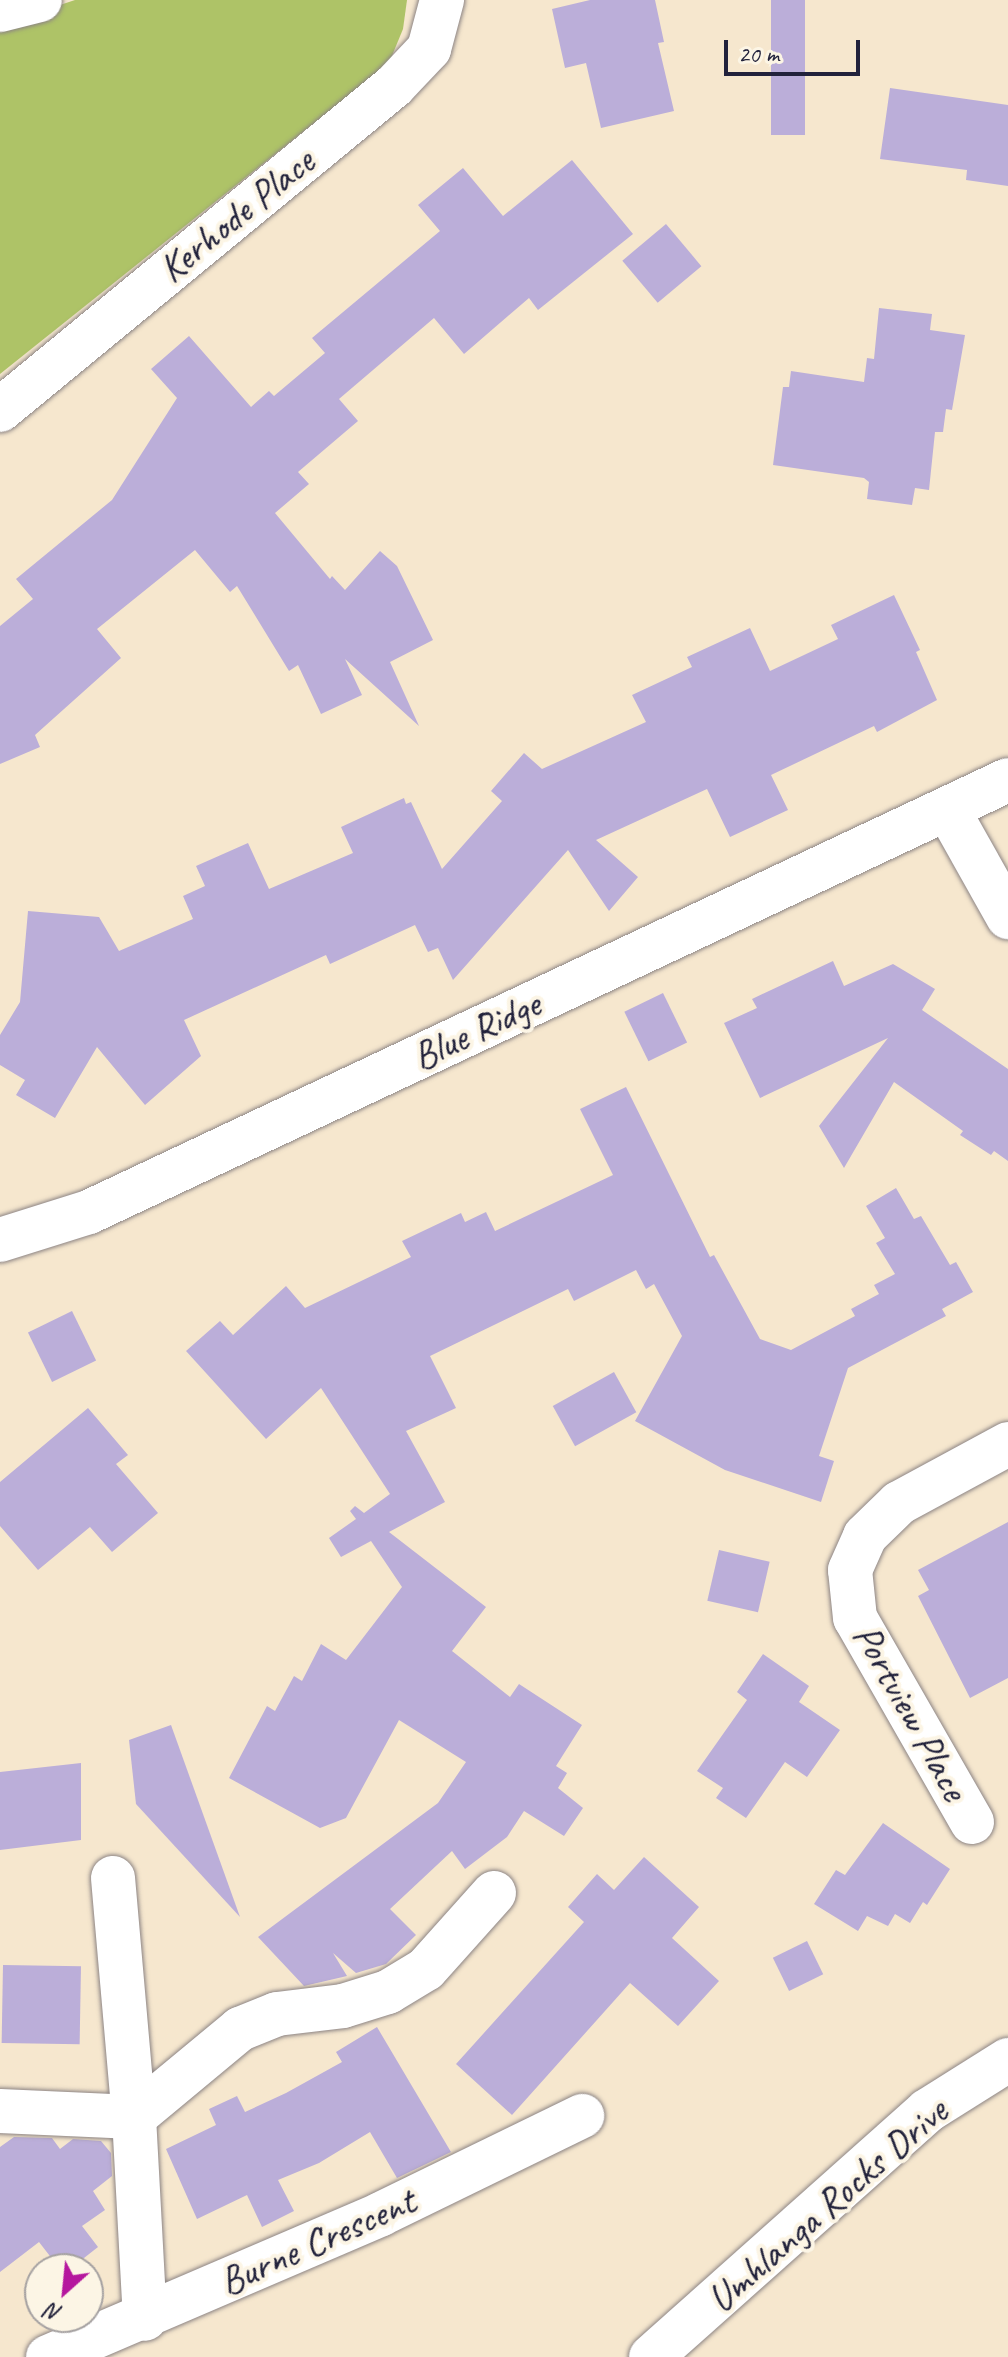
<!DOCTYPE html>
<style>
body{margin:0}
#map{position:relative;width:1008px;height:2357px;overflow:hidden;background:#f6e7ce;font-family:Caveat,sans-serif}
div>[style]{position:absolute}
.green>*{inset:0;background:#aec367}
.building>*{inset:0;background:#bbaed9;transform-origin:0 0}
.roads{filter:drop-shadow(0 0 2px #8c8484) drop-shadow(0 0 2px #8c8484)}
.minor>*{height:44px;margin:-22px;padding:0 22px;transform-origin:22px;border-radius:22px;background:#fff}
.secondary>*{height:44px;margin:-22px;padding:0 22px;transform-origin:22px;border-radius:22px;background:#fff}
span{translate:-50% -50%;white-space:nowrap;text-align:center;line-height:1.15;-webkit-text-stroke:8px #fcf5e5;paint-order:stroke}
.street-label{font-size:40px;color:#22223b}
.north{position:absolute;left:24px;top:2253px;width:80px;height:80px;box-sizing:border-box;background:#fcf5e5;border:2px solid #a5a1a1;border-radius:50%;rotate:207deg;font-size:22px;font-weight:700;line-height:32px;text-align:center;color:#22223b}
.north::after{content:'';display:block;margin:auto;width:28px;height:36px;background:#b5179e;clip-path:polygon(50% 0,100% 100%,50% 72%,0 100%)}
.scale{position:absolute;left:724px;top:40px;width:136px;height:36px;box-sizing:border-box;border:4px solid #22223b;border-top:0;padding-left:10px;font-size:24px;line-height:28px;white-space:nowrap;color:#22223b;-webkit-text-stroke:6px #fcf5e5;paint-order:stroke}
</style>
<div id="map">
<div class="green">
<i style="clip-path:polygon(75px 0,407px 0,403px 29px,389px 63px,0 374px,0 25px)"></i>
</div>
<div class="building">
<i style="clip-path:polygon(590px 0,655px 0,664px 42px,658px 43px,674px 111px,601px 128px,586px 63px,565px 68px,552px 9px)"></i>
<i style="left:771px;top:0;width:34px;height:135px"></i>
<i style="clip-path:polygon(890px 88px,1008px 105px,1008px 186px,966px 180px,967px 170px,880px 159px)"></i>
<i style="clip-path:polygon(572px 160px,633px 234px,538px 310px,529px 298px,464px 354px,434px 318px,339px 399px,358px 421px,298px 472px,309px 484px,275px 513px,330px 579px,332px 576px,345px 590px,380px 551px,397px 566px,433px 640px,390px 662px,419px 726px,345px 659px,362px 695px,321px 714px,298px 665px,289px 671px,237px 586px,230px 592px,195px 550px,97px 629px,121px 658px,35px 735px,40px 747px,0 764px,0 626px,33px 599px,16px 579px,112px 500px,177px 398px,151px 369px,189px 336px,251px 407px,269px 391px,274px 396px,325px 353px,312px 338px,440px 231px,418px 205px,463px 168px,503px 216px)"></i>
<i style="left:666px;top:224px;width:55px;height:57px;rotate:50deg"></i>
<i style="clip-path:polygon(879px 308px,932px 314px,930px 330px,965px 335px,952px 410px,946px 409px,943px 432px,935px 432px,929px 490px,915px 488px,912px 505px,867px 499px,869px 482px,864px 478px,773px 465px,783px 387px,789px 387px,791px 371px,864px 382px,867px 358px,874px 359px)"></i>
<i style="clip-path:polygon(894px 595px,920px 650px,916px 652px,937px 700px,877px 732px,874px 726px,771px 775px,788px 810px,730px 837px,707px 789px,596px 840px,638px 877px,609px 911px,568px 850px,453px 980px,438px 948px,428px 952px,415px 925px,330px 964px,326px 955px,184px 1020px,201px 1056px,145px 1105px,97px 1047px,55px 1118px,16px 1095px,25px 1080px,0 1065px,0 1035px,20px 1002px,28px 911px,99px 917px,119px 951px,193px 919px,183px 896px,205px 886px,196px 866px,248px 843px,269px 889px,353px 853px,341px 827px,404px 798px,406px 804px,411px 802px,442px 869px,502px 801px,491px 791px,524px 753px,542px 769px,646px 722px,632px 695px,692px 667px,687px 657px,750px 628px,770px 671px,838px 639px,831px 625px)"></i>
<i style="clip-path:polygon(833px 961px,844px 986px,893px 964px,935px 989px,922px 1010px,1008px 1069px,1008px 1161px,994px 1151px,991px 1155px,960px 1135px,963px 1131px,894px 1082px,844px 1168px,819px 1126px,888px 1038px,760px 1098px,724px 1023px,757px 1008px,752px 999px)"></i>
<i style="left:663px;top:993px;width:55px;height:43px;rotate:64deg"></i>
<i style="clip-path:polygon(626px 1087px,710px 1257px,714px 1255px,760px 1339px,791px 1350px,855px 1316px,851px 1309px,879px 1294px,874px 1285px,895px 1274px,876px 1243px,885px 1238px,866px 1206px,896px 1188px,914px 1219px,921px 1216px,950px 1265px,956px 1262px,973px 1292px,942px 1309px,946px 1316px,848px 1368px,819px 1456px,834px 1461px,821px 1502px,725px 1470px,635px 1421px,682px 1336px,654px 1284px,646px 1289px,636px 1270px,574px 1301px,568px 1289px,430px 1356px,456px 1408px,406px 1431px,445px 1502px,389px 1532px,486px 1607px,452px 1651px,510px 1697px,519px 1684px,582px 1725px,556px 1766px,567px 1773px,558px 1788px,583px 1808px,564px 1836px,524px 1811px,507px 1837px,465px 1869px,452px 1851px,390px 1909px,416px 1935px,386px 1964px,356px 1973px,333px 1953px,347px 1976px,304px 1986px,258px 1937px,438px 1803px,466px 1762px,399px 1720px,346px 1818px,320px 1828px,229px 1778px,267px 1706px,275px 1711px,294px 1676px,302px 1681px,321px 1644px,346px 1660px,402px 1587px,371px 1541px,341px 1557px,329px 1538px,356px 1519px,350px 1511px,355px 1506px,364px 1513px,390px 1494px,321px 1388px,266px 1439px,186px 1351px,220px 1321px,233px 1335px,286px 1286px,305px 1308px,411px 1257px,402px 1241px,461px 1213px,465px 1222px,486px 1212px,495px 1231px,613px 1175px,580px 1109px)"></i>
<i style="left:72px;top:1311px;width:55px;height:49px;rotate:64deg"></i>
<i style="left:614px;top:1372px;width:46px;height:70px;rotate:61deg"></i>
<i style="clip-path:polygon(88px 1408px,128px 1455px,116px 1464px,158px 1513px,112px 1552px,90px 1527px,38px 1570px,0 1526px,0 1482px)"></i>
<i style="clip-path:polygon(1008px 1522px,1008px 1678px,970px 1698px,918px 1596px,929px 1590px,918px 1570px)"></i>
<i style="left:719px;top:1550px;width:52px;height:52px;rotate:13deg"></i>
<i style="clip-path:polygon(763px 1654px,809px 1686px,799px 1702px,840px 1730px,807px 1777px,785px 1762px,746px 1818px,716px 1798px,723px 1788px,697px 1771px,747px 1700px,737px 1692px)"></i>
<i style="clip-path:polygon(171px 1725px,240px 1917px,136px 1804px,129px 1740px)"></i>
<i style="clip-path:polygon(81px 1763px,81px 1840px,0 1850px,0 1772px)"></i>
<i style="clip-path:polygon(883px 1823px,950px 1869px,927px 1905px,923px 1902px,910px 1923px,895px 1914px,888px 1926px,867px 1916px,858px 1931px,814px 1904px,836px 1870px,845px 1875px)"></i>
<i style="clip-path:polygon(644px 1857px,699px 1907px,672px 1938px,719px 1981px,678px 2026px,630px 1983px,512px 2115px,456px 2064px,584px 1922px,568px 1907px,597px 1874px,614px 1890px)"></i>
<i style="left:807px;top:1941px;width:37px;height:38px;rotate:64deg"></i>
<i style="left:3px;top:1965px;width:78px;height:78px;rotate:1deg"></i>
<i style="clip-path:polygon(377px 2027px,451px 2152px,397px 2178px,370px 2132px,319px 2163px,278px 2180px,294px 2211px,262px 2227px,247px 2195px,197px 2219px,166px 2149px,216px 2125px,209px 2109px,237px 2096px,245px 2112px,286px 2093px,342px 2062px,336px 2052px)"></i>
<i style="clip-path:polygon(14px 2137px,52px 2138px,60px 2149px,73px 2139px,101px 2141px,111px 2153px,112px 2176px,93px 2191px,105px 2210px,82px 2226px,98px 2247px,70px 2269px,60px 2269px,39px 2242px,0 2272px,0 2147px)"></i>
</div>
<div class="roads">
<div class="minor">
<i style="left:0;top:10px;width:41px;rotate:-14deg"></i>
<i style="left:0;top:410px;width:510px;rotate:-39.43deg"></i>
<i style="left:394px;top:86px;width:51px;rotate:-46.6deg"></i>
<i style="left:429px;top:49px;width:51px;rotate:-75.1deg"></i>
<i style="left:948px;top:810px;width:123px;rotate:60.7deg"></i>
<i style="left:0;top:1240px;width:93px;rotate:-17.5deg"></i>
<i style="left:89px;top:1212px;width:1015px;rotate:-25.18deg"></i>
<i style="left:972px;top:1822px;width:235px;rotate:-119.8deg"></i>
<i style="left:855px;top:1618px;width:48px;rotate:-95.9deg"></i>
<i style="left:850px;top:1570px;width:37px;rotate:-66deg"></i>
<i style="left:865px;top:1536px;width:47px;rotate:-44.1deg"></i>
<i style="left:899px;top:1503px;width:124px;rotate:-28.4deg"></i>
<i style="left:113px;top:1878px;width:240px;rotate:85deg"></i>
<i style="left:134px;top:2117px;width:202px;rotate:86.9deg"></i>
<i style="left:0;top:2111px;width:134px;rotate:2.6deg"></i>
<i style="left:134px;top:2117px;width:138px;rotate:-39.7deg"></i>
<i style="left:240px;top:2029px;width:40px;rotate:-22deg"></i>
<i style="left:277px;top:2014px;width:66px;rotate:-6.9deg"></i>
<i style="left:343px;top:2006px;width:47px;rotate:-17.3deg"></i>
<i style="left:388px;top:1992px;width:44px;rotate:-31.2deg"></i>
<i style="left:426px;top:1969px;width:102px;rotate:-48.2deg"></i>
<i style="left:48px;top:2357px;width:362px;rotate:-23.2deg"></i>
<i style="left:381px;top:2214px;width:224px;rotate:-26deg"></i>
</div>
<div class="secondary">
<i style="left:651px;top:2357px;width:370px;rotate:-41.7deg"></i>
<i style="left:927px;top:2111px;width:96px;rotate:-32.2deg"></i>
</div>
</div>
<div class="street-label">
<span style="left:236px;top:215px;rotate:-39deg">Kerhode Place</span>
<span style="left:476px;top:1030px;rotate:-25deg">Blue Ridge</span>
<span style="left:911px;top:1712px;rotate:61deg">Portview Place</span>
<span style="left:827px;top:2205px;rotate:-41deg">Umhlanga Rocks Drive</span>
<span style="left:317px;top:2241px;rotate:-24deg">Burne Crescent</span>
</div>
<div class="north">N</div>
<div class="scale">20 m</div>
</div>
